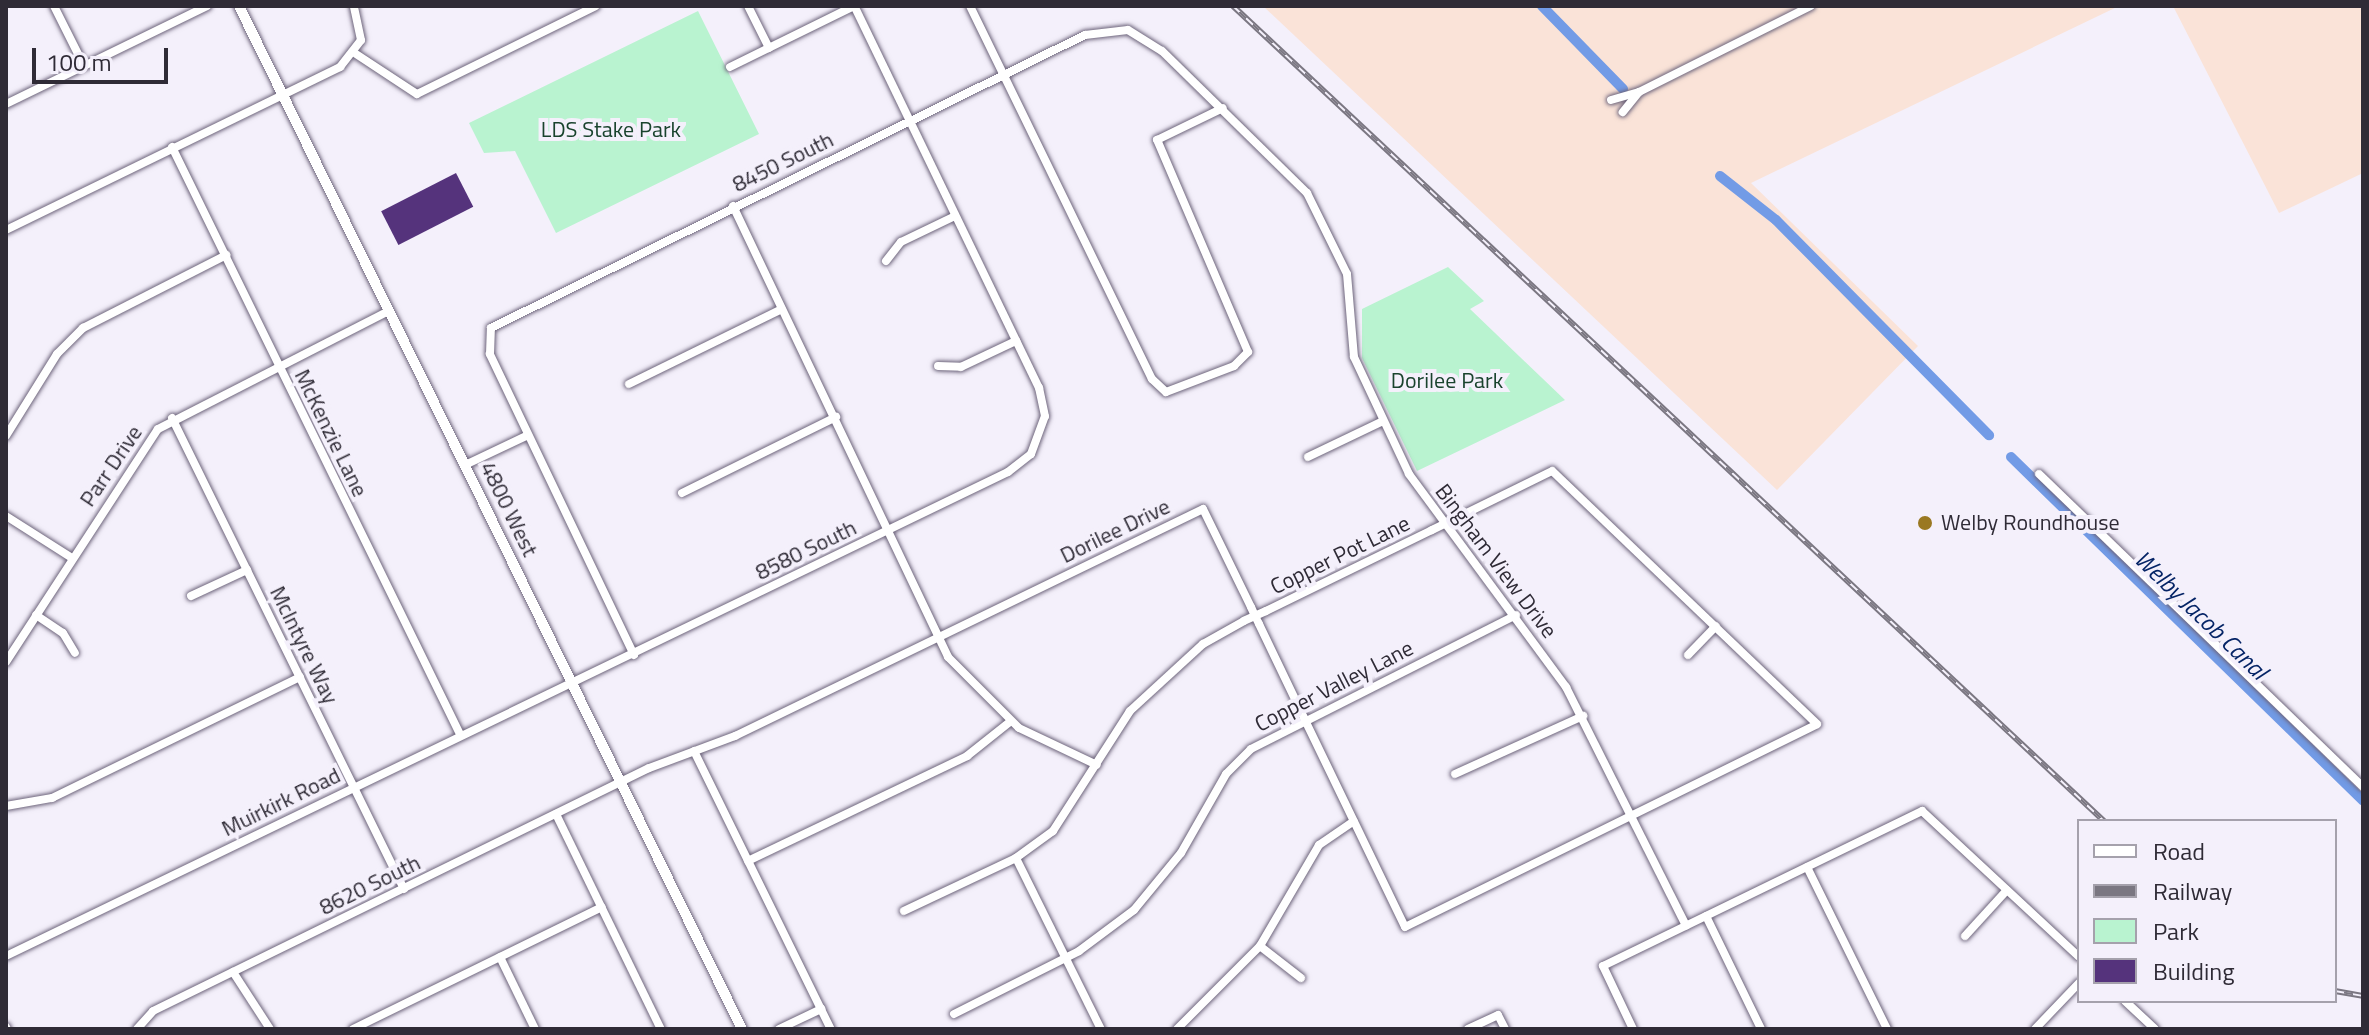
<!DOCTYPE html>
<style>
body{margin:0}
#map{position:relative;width:2369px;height:1035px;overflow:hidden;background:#f4f0fb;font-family:"Titillium Web",sans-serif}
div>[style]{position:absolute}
.industrial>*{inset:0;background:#fae3d8}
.green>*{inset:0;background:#b9f3d0}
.canal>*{height:10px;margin:-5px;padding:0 5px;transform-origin:5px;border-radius:5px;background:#729be6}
.building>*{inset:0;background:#55337c;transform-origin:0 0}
.roads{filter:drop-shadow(0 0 2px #6d647b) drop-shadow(0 0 2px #6d647b)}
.minor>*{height:8px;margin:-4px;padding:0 4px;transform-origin:4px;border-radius:4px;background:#fff}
.tertiary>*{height:10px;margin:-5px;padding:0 5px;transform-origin:5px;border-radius:5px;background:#fff}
.rail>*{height:6px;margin-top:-3px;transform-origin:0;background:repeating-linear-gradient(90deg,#f4f0fb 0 9px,#7b7782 0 18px);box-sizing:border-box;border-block:2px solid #7b7782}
.dots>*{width:22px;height:22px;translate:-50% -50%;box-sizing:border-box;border:4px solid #f4f0fb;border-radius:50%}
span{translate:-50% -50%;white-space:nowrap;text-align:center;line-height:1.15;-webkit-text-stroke:8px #f4f0fb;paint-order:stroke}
.park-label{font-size:22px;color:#19432d}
.street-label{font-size:22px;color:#2f2b36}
.poi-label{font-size:22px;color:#2f2b36}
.left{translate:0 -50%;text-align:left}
.water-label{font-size:24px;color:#052466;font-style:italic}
.frame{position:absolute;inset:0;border:8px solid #2f2b36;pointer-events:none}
.legend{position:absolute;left:2077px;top:819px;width:260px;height:184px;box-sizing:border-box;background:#f4f0fb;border:2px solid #a5a1ac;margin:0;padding:10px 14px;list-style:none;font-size:24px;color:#2f2b36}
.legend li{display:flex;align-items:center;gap:16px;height:40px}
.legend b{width:40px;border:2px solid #a5a1ac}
.scale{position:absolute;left:32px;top:48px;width:136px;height:36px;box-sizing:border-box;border:4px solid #2f2b36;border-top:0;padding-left:10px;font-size:24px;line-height:28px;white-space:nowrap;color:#2f2b36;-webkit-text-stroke:6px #f4f0fb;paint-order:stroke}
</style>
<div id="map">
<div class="industrial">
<i style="clip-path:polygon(1263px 6px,2119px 6px,1751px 183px,1918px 346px,1777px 490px)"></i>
<i style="clip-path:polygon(2173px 6px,2363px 6px,2363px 173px,2279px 213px)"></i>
</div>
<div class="green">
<i style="clip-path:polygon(698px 11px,759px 134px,556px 233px,515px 151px,484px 153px,469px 123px)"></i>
<i style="clip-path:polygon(1448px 267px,1484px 301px,1470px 309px,1565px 400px,1417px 471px,1362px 358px,1362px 309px)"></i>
</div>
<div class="canal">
<i style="left:1542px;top:6px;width:116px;rotate:45.7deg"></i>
<i style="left:1720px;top:176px;width:71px;rotate:38.2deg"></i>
<i style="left:1776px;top:220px;width:303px;rotate:45.3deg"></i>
<i style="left:2011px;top:457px;width:492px;rotate:44.3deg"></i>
</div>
<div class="building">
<i style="left:456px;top:173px;width:38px;height:84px;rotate:63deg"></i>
</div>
<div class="roads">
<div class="minor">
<i style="left:54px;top:6px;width:67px;rotate:63.4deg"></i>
<i style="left:748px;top:6px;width:47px;rotate:63.4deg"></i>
<i style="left:970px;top:6px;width:415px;rotate:64deg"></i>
<i style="left:1152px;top:379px;width:19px;rotate:43deg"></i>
<i style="left:1166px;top:392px;width:73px;rotate:-20.9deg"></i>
<i style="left:1234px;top:366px;width:20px;rotate:-45deg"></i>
<i style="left:1248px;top:352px;width:231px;rotate:-113.2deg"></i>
<i style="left:1157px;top:140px;width:73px;rotate:-25.9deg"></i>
<i style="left:356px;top:54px;width:73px;rotate:33.3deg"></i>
<i style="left:417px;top:94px;width:199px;rotate:-26.2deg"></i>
<i style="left:730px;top:67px;width:138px;rotate:-26.2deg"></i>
<i style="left:1639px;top:92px;width:192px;rotate:-26.6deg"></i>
<i style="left:1611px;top:100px;width:29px;rotate:-16deg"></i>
<i style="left:1639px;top:92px;width:26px;rotate:129deg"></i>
<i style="left:6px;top:104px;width:224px;rotate:-26deg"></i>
<i style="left:172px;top:147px;width:654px;rotate:63.87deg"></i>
<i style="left:733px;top:206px;width:500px;rotate:64.5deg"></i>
<i style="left:948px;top:657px;width:100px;rotate:45deg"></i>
<i style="left:1019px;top:728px;width:86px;rotate:25.4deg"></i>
<i style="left:6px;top:230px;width:372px;rotate:-26deg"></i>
<i style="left:340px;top:67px;width:34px;rotate:-52deg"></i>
<i style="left:361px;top:40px;width:35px;rotate:-102deg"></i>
<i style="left:886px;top:261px;width:24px;rotate:-52deg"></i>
<i style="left:901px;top:242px;width:60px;rotate:-25.7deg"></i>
<i style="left:938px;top:366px;width:23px;rotate:2deg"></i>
<i style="left:961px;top:367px;width:61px;rotate:-25.3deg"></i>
<i style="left:629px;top:384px;width:170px;rotate:-26.1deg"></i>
<i style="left:172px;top:418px;width:525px;rotate:63.78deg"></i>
<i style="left:6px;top:436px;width:97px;rotate:-58.1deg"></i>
<i style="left:57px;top:354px;width:37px;rotate:-45deg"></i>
<i style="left:83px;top:328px;width:161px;rotate:-27deg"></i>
<i style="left:1308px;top:457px;width:83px;rotate:-25.6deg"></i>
<i style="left:465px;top:465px;width:68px;rotate:-25.4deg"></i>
<i style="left:2039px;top:474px;width:450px;rotate:44deg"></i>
<i style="left:682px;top:493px;width:172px;rotate:-26.3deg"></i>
<i style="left:6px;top:516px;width:78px;rotate:32.5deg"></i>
<i style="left:191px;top:596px;width:62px;rotate:-24.9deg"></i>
<i style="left:36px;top:615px;width:32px;rotate:34deg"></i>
<i style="left:63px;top:633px;width:23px;rotate:59deg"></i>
<i style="left:634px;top:655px;width:334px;rotate:-115.6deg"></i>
<i style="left:490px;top:354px;width:26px;rotate:-88deg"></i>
<i style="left:491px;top:328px;width:662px;rotate:-26.26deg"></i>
<i style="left:1085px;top:35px;width:43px;rotate:-6.6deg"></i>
<i style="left:1128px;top:30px;width:40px;rotate:32deg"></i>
<i style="left:1162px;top:51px;width:203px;rotate:44.4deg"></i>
<i style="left:1307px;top:193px;width:90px;rotate:63.7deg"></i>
<i style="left:1347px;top:274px;width:83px;rotate:85.2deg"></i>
<i style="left:1354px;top:357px;width:129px;rotate:64.8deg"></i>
<i style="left:1409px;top:474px;width:265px;rotate:53.6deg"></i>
<i style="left:1566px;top:687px;width:267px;rotate:63.3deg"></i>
<i style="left:1688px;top:655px;width:40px;rotate:-46deg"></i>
<i style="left:6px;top:662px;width:278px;rotate:-56.9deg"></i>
<i style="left:158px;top:429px;width:259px;rotate:-27.1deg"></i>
<i style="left:694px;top:751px;width:310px;rotate:63.8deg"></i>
<i style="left:1455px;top:774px;width:141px;rotate:-24.4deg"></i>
<i style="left:6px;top:806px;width:47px;rotate:-9.9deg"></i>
<i style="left:52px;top:798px;width:276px;rotate:-26deg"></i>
<i style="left:556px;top:814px;width:239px;rotate:64deg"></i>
<i style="left:1016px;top:858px;width:191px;rotate:63.6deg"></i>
<i style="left:748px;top:861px;width:243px;rotate:-25.6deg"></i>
<i style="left:967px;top:756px;width:56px;rotate:-38.5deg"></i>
<i style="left:1807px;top:867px;width:181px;rotate:63.7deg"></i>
<i style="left:1706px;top:916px;width:126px;rotate:64deg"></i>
<i style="left:1965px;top:936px;width:62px;rotate:-47.6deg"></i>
<i style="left:1260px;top:946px;width:52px;rotate:38deg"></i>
<i style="left:6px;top:956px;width:1113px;rotate:-25.78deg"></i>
<i style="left:1008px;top:472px;width:29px;rotate:-38deg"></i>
<i style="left:1031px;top:454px;width:40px;rotate:-69.8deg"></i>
<i style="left:1045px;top:416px;width:29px;rotate:-102deg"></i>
<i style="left:1039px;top:388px;width:424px;rotate:-115.8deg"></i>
<i style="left:500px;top:957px;width:80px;rotate:64.1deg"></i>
<i style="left:233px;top:972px;width:68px;rotate:57deg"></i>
<i style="left:2125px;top:1001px;width:41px;rotate:43deg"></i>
<i style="left:954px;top:1014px;width:140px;rotate:-26.7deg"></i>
<i style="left:1079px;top:951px;width:69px;rotate:-36.7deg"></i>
<i style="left:1134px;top:910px;width:74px;rotate:-50.5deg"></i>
<i style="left:1181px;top:853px;width:91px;rotate:-60.3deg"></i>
<i style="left:1226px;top:774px;width:35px;rotate:-45deg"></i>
<i style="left:1251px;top:749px;width:297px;rotate:-26.8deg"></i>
<i style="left:6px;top:1027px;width:2px;rotate:63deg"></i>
<i style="left:137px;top:1029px;width:24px;rotate:-48deg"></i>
<i style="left:153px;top:1011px;width:552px;rotate:-26.1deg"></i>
<i style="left:649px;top:768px;width:92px;rotate:-20.4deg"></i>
<i style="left:735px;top:736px;width:520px;rotate:-25.88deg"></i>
<i style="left:1203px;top:509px;width:109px;rotate:63.9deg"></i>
<i style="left:1251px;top:607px;width:10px;rotate:66deg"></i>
<i style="left:1255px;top:616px;width:9px;rotate:63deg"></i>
<i style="left:1259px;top:624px;width:104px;rotate:64.4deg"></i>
<i style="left:1304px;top:718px;width:232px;rotate:64.2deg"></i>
<i style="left:1405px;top:927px;width:459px;rotate:-26.2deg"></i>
<i style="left:1817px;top:724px;width:366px;rotate:-136.3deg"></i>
<i style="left:1552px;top:471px;width:134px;rotate:153.8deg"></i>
<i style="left:1432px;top:530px;width:185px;rotate:154deg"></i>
<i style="left:1266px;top:611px;width:24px;rotate:156deg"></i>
<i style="left:1244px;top:621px;width:47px;rotate:150.7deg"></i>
<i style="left:1203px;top:644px;width:99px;rotate:137.5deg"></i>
<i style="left:1130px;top:711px;width:143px;rotate:122.7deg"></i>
<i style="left:1053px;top:831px;width:46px;rotate:143.9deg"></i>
<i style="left:1016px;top:858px;width:124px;rotate:154.7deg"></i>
<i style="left:353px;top:1029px;width:277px;rotate:-26.1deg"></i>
<i style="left:779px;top:1029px;width:47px;rotate:-25.5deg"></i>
<i style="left:1177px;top:1029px;width:117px;rotate:-45deg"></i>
<i style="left:1260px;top:946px;width:117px;rotate:-59.7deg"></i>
<i style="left:1319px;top:845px;width:42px;rotate:-34.4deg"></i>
<i style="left:1468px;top:1029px;width:33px;rotate:-25deg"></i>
<i style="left:1498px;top:1015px;width:16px;rotate:63deg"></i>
<i style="left:1633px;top:1029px;width:70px;rotate:-115.5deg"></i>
<i style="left:1603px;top:966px;width:355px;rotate:-25.9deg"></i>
<i style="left:1922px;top:811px;width:214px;rotate:42.9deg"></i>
<i style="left:2035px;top:1029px;width:64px;rotate:-46.3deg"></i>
</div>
<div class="tertiary">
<i style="left:239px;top:6px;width:1140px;rotate:63.82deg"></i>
</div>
</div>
<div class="rail">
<i style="left:1233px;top:6px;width:1193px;rotate:43.1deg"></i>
<i style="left:2335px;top:991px;width:28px;rotate:10deg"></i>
</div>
<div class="dots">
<i style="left:1925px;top:523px;background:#9a7822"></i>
</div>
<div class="park-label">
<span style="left:611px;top:130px">LDS Stake Park</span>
<span style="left:1447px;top:381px">Dorilee Park</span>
</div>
<div class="street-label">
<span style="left:783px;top:162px;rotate:-26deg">8450 South</span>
<span style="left:331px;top:433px;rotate:64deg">McKenzie Lane</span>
<span style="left:111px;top:466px;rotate:-56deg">Parr Drive</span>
<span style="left:509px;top:509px;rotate:64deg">4800 West</span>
<span style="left:1115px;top:531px;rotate:-26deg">Dorilee Drive</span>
<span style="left:806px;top:550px;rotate:-26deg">8580 South</span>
<span style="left:1340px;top:555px;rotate:-26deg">Copper Pot Lane</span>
<span style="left:1496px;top:561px;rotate:53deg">Bingham View Drive</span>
<span style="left:304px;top:645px;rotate:64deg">McIntyre Way</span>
<span style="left:1334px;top:686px;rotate:-27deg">Copper Valley Lane</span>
<span style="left:281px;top:802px;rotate:-26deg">Muirkirk Road</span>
<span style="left:370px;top:885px;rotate:-26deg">8620 South</span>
</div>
<div class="poi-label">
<span class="left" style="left:1941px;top:523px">Welby Roundhouse</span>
</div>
<div class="water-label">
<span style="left:2201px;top:615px;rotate:44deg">Welby Jacob Canal</span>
</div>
<div class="frame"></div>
<ul class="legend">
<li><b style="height:10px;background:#fff"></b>Road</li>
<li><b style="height:10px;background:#7b7782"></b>Railway</li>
<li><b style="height:22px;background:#b9f3d0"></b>Park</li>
<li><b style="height:22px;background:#55337c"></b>Building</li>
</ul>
<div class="scale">100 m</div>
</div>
